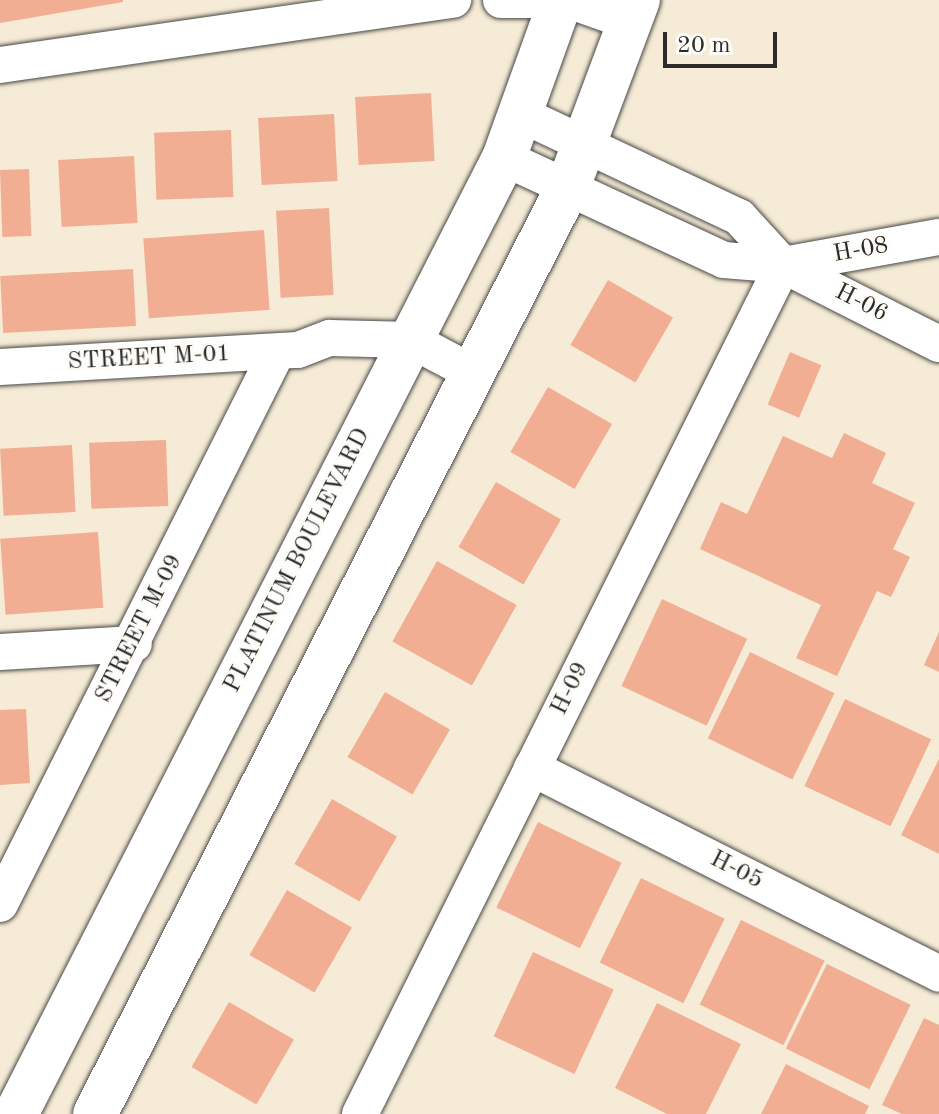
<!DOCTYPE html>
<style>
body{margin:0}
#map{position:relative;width:939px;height:1114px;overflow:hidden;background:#f5ebd6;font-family:"Old Standard TT",serif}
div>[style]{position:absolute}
.building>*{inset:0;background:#f2ae93;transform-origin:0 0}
.roads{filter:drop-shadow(0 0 2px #494845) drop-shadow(0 0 2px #494845)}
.minor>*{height:36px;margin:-18px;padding:0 18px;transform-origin:18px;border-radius:18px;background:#fff}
.tertiary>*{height:44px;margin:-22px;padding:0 22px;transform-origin:22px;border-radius:22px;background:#fff}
span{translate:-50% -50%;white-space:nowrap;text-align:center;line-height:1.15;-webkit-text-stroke:6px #fdfcf7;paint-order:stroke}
.street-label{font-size:24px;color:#2b2b2b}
.scale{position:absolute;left:663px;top:32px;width:114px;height:36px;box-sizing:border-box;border:4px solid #2b2b2b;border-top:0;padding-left:10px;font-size:24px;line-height:28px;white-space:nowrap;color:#2b2b2b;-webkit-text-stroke:6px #fdfcf7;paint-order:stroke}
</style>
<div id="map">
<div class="building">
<i style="clip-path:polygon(0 0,123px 0,123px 2px,0 23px)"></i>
<i style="left:431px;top:93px;width:68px;height:76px;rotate:87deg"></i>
<i style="left:334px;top:114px;width:67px;height:76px;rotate:87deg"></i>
<i style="left:231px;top:130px;width:67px;height:77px;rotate:88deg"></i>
<i style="left:134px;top:156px;width:67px;height:76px;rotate:87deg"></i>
<i style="left:29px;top:169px;width:67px;height:29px;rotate:88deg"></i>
<i style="left:329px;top:208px;width:87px;height:53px;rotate:87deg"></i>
<i style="left:264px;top:230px;width:80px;height:121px;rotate:86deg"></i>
<i style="left:133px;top:269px;width:57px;height:133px;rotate:87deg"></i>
<i style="left:608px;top:280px;width:75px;height:75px;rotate:30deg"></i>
<i style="left:790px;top:352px;width:34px;height:57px;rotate:23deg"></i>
<i style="left:548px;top:387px;width:74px;height:75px;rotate:30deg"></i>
<i style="clip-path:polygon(844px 433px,886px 453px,872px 483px,915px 503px,893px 549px,910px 557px,891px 597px,877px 591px,837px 676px,796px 658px,821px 605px,700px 549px,721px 502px,747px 514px,783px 436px,832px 458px)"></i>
<i style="left:166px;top:440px;width:66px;height:77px;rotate:88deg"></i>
<i style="left:72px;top:445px;width:67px;height:72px;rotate:87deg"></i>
<i style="left:496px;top:482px;width:75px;height:75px;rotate:30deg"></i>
<i style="left:98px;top:532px;width:76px;height:98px;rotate:86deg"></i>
<i style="left:437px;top:561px;width:91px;height:92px;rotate:29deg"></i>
<i style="left:662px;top:599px;width:94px;height:96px;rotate:25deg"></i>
<i style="clip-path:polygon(939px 632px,939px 672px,924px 665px)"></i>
<i style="left:750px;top:652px;width:94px;height:96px;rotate:26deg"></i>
<i style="left:385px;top:692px;width:75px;height:75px;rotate:30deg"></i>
<i style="left:845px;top:699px;width:95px;height:96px;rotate:25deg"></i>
<i style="clip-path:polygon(26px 709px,30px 783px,0 785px,0 710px)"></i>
<i style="clip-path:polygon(939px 759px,939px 854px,901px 835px)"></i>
<i style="left:332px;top:799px;width:75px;height:75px;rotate:30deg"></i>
<i style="left:538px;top:822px;width:93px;height:95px;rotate:26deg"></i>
<i style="left:641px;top:878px;width:93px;height:94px;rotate:26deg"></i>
<i style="left:287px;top:890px;width:75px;height:75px;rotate:30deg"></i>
<i style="left:741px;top:920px;width:93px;height:94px;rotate:26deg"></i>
<i style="left:533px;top:952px;width:89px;height:93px;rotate:25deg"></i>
<i style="left:827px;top:964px;width:93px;height:94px;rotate:26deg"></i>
<i style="left:229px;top:1002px;width:75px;height:75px;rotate:30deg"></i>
<i style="clip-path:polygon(657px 1003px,741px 1044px,706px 1114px,667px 1114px,615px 1088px)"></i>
<i style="clip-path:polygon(924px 1018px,939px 1025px,939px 1114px,902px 1114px,882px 1105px)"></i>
<i style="clip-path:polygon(786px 1064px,869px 1106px,865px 1114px,761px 1114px)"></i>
</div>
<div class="roads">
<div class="minor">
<i style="left:501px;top:0;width:34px"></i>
<i style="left:568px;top:0;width:66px;rotate:19.5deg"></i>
<i style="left:0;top:65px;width:458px;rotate:-8.2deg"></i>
<i style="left:520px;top:114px;width:242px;rotate:25.2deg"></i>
<i style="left:739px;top:217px;width:65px;rotate:47.5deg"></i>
<i style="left:783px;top:265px;width:175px;rotate:26.9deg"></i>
<i style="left:504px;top:158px;width:242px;rotate:24.9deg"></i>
<i style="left:724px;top:260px;width:59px;rotate:4.8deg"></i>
<i style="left:783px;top:265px;width:158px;rotate:-10.2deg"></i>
<i style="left:0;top:367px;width:298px;rotate:-3.3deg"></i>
<i style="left:298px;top:350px;width:34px;rotate:-21deg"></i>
<i style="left:330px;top:338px;width:81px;rotate:1.4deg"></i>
<i style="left:411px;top:340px;width:70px;rotate:28deg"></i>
<i style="left:0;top:652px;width:134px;rotate:-3.4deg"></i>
<i style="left:532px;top:768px;width:456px;rotate:26.8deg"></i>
<i style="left:0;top:904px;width:618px;rotate:-63.35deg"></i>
<i style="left:360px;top:1114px;width:949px;rotate:-63.52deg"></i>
</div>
<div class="tertiary">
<i style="left:16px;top:1114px;width:1073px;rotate:-62.96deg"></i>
<i style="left:504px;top:158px;width:168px;rotate:-70.2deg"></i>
<i style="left:95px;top:1114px;width:1041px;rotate:-62.97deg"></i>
<i style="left:568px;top:187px;width:200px;rotate:-69.5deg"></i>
</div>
</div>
<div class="street-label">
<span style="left:861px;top:251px;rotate:-10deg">H-08</span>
<span style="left:861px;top:304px;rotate:27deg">H-06</span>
<span style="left:149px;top:359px;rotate:-3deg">STREET M-01</span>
<span style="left:298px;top:561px;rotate:-63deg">PLATINUM BOULEVARD</span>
<span style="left:140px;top:629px;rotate:-63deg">STREET M-09</span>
<span style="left:571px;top:689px;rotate:-64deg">H-09</span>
<span style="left:736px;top:871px;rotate:27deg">H-05</span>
</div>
<div class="scale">20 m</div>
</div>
